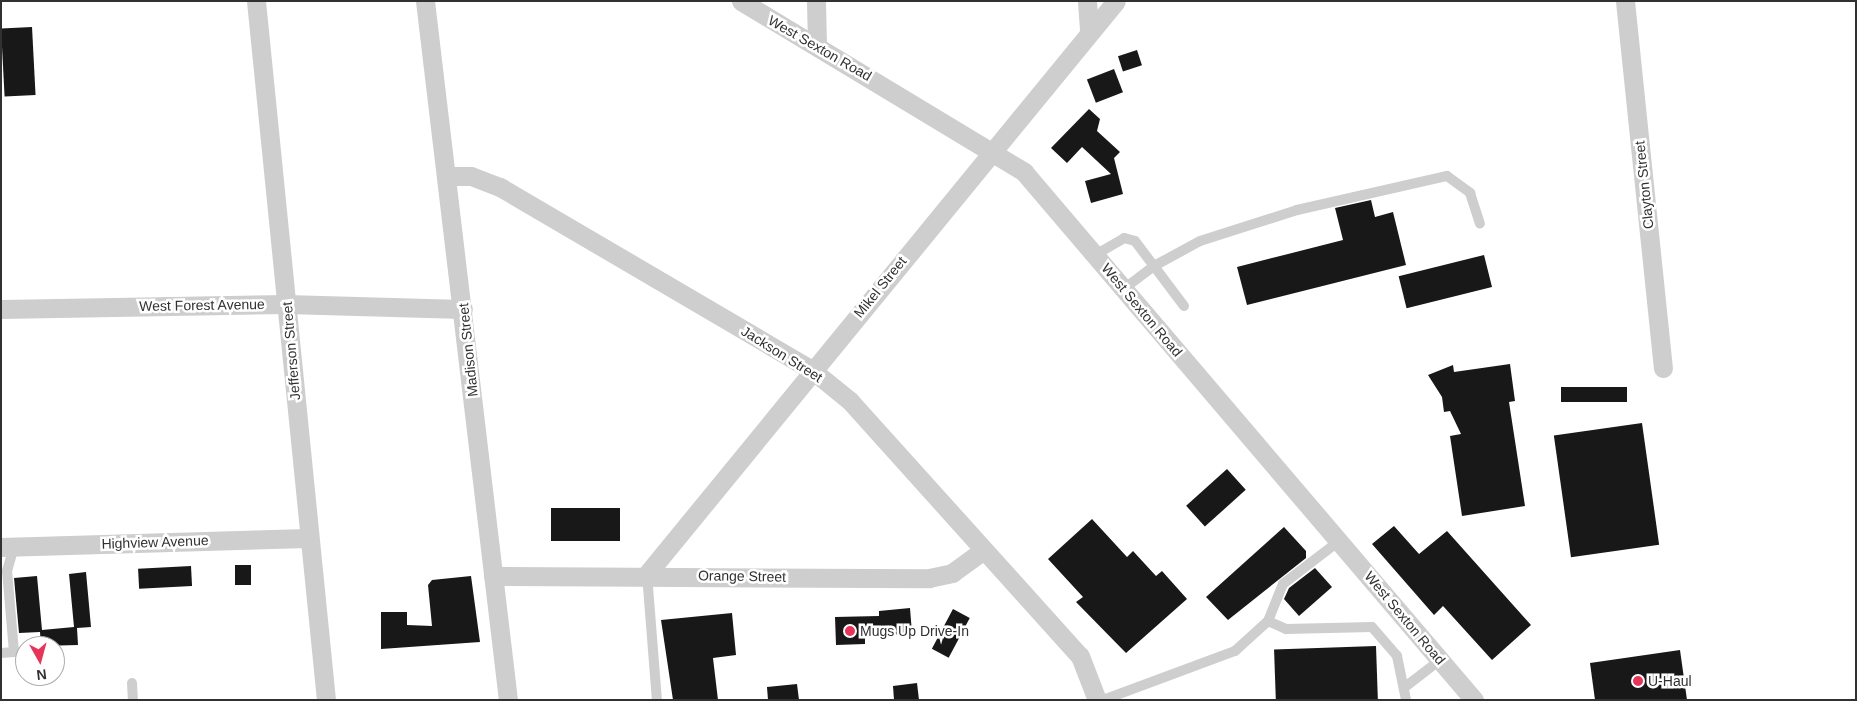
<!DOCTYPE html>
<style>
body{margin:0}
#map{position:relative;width:1857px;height:701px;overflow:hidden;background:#fff;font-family:Arial,sans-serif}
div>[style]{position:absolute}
.building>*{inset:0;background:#181818;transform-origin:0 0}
.service>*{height:10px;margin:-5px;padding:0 5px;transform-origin:5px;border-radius:5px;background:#cecece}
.minor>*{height:19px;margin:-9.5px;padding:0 9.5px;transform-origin:9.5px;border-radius:9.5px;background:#cecece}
.dots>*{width:14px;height:14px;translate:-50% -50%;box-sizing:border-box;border:2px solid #fff;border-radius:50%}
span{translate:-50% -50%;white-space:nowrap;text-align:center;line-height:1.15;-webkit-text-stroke:5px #fff;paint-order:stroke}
.street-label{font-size:14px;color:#313131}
.poi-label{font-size:14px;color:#313131}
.left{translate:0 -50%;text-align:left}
.frame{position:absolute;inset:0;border:2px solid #313131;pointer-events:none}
.north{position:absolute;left:15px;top:636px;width:50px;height:50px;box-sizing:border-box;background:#fff;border:1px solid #adadad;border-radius:50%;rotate:173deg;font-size:14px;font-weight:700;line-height:20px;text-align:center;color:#313131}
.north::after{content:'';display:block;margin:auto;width:18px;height:22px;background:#e6355a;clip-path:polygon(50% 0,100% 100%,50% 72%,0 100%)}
</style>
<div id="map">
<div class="building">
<i style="left:32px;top:27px;width:68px;height:31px;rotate:87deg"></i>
<i style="left:1137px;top:50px;width:16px;height:20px;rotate:72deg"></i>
<i style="left:1114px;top:69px;width:25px;height:29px;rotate:69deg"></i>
<i style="clip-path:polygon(1089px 109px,1100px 119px,1097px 131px,1120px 152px,1114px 158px,1123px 194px,1091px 203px,1085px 181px,1111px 174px,1082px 147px,1067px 163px,1051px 148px)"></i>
<i style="clip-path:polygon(1371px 200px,1375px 217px,1393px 212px,1406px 265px,1247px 305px,1237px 267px,1343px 240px,1335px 208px)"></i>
<i style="left:1484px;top:255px;width:33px;height:88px;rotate:76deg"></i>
<i style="clip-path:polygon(1510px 364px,1515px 401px,1509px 402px,1525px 506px,1462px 516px,1450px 436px,1461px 434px,1450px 411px,1444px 412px,1442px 397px,1428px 375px,1453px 365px,1454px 372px)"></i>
<i style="left:1627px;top:387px;width:15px;height:66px;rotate:90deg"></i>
<i style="left:1642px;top:423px;width:123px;height:89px;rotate:82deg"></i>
<i style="left:1227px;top:469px;width:28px;height:55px;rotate:48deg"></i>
<i style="left:620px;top:508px;width:33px;height:69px;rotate:90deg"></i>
<i style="clip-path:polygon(1092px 519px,1127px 557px,1133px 551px,1156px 576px,1162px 571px,1187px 599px,1126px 653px,1076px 602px,1083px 597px,1048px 559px)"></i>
<i style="clip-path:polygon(1394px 526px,1419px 554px,1447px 531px,1531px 625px,1492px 660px,1443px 606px,1434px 615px,1372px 544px)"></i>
<i style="clip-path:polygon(1284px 527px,1306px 551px,1306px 558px,1228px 620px,1206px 597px)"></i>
<i style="left:235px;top:565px;width:16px;height:20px"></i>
<i style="left:191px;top:566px;width:20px;height:53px;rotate:87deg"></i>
<i style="clip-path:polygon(1315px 568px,1332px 587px,1299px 616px,1284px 599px,1289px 588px)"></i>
<i style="clip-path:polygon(86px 572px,91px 627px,77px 628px,78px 645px,41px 646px,40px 632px,19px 633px,14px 578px,37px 576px,42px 630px,74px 627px,69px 574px)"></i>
<i style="clip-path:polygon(471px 576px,480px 642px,381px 649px,381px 612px,407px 612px,407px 625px,432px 626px,428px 585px,432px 580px)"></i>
<i style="clip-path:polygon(910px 608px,912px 633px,865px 637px,865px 644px,836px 645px,835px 617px,879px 616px,879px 611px)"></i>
<i style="left:953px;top:609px;width:19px;height:45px;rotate:28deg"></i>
<i style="clip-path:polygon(732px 613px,736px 655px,713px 658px,718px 700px,673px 700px,661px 620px)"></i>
<i style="left:1376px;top:646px;width:54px;height:102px;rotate:88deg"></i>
<i style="clip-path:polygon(1680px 650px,1687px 700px,1595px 700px,1590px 663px)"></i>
<i style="clip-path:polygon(917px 683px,919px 700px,894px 700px,893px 686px)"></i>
<i style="clip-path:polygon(797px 684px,799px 700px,768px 700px,767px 687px)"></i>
</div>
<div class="service">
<i style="left:1095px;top:255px;width:34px;rotate:-30deg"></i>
<i style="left:1124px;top:238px;width:11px;rotate:15deg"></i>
<i style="left:1135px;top:241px;width:31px;rotate:53deg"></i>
<i style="left:1154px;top:266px;width:38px;rotate:143deg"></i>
<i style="left:1184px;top:306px;width:50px;rotate:-126.9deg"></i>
<i style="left:1154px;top:266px;width:52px;rotate:-28.5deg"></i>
<i style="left:1200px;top:241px;width:102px;rotate:-17.7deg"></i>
<i style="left:1297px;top:210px;width:154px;rotate:-12.8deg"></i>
<i style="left:1447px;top:176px;width:29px;rotate:36deg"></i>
<i style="left:1470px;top:193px;width:32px;rotate:72deg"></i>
<i style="left:647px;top:574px;width:126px;rotate:85.5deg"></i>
<i style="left:1268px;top:621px;width:20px;rotate:24deg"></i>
<i style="left:1286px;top:629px;width:86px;rotate:-1.3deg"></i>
<i style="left:1372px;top:627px;width:38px;rotate:49deg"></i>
<i style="left:1397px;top:656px;width:45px;rotate:78.4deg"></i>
<i style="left:1px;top:653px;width:13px;rotate:-4deg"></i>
<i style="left:14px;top:652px;width:81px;rotate:-94.9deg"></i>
<i style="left:7px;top:571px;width:26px;rotate:-74deg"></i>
<i style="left:132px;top:683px;width:17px;rotate:87deg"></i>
<i style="left:1405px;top:687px;width:44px;rotate:-37.6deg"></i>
<i style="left:1103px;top:700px;width:141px;rotate:-20.4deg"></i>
<i style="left:1235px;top:651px;width:45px;rotate:-42.3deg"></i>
<i style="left:1268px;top:621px;width:40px;rotate:-68deg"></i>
<i style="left:1283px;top:584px;width:71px;rotate:-37.5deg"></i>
</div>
<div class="minor">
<i style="left:256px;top:1px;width:702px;rotate:84.28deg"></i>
<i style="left:425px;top:1px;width:704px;rotate:83.23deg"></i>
<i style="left:741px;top:1px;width:331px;rotate:31.1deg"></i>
<i style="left:1024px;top:172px;width:694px;rotate:49.56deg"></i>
<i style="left:816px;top:1px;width:44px;rotate:88.7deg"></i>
<i style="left:1087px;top:1px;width:31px;rotate:86deg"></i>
<i style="left:1625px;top:1px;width:369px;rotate:84.1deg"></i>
<i style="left:446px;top:176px;width:25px"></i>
<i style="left:471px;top:176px;width:31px;rotate:21deg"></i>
<i style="left:500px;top:187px;width:362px;rotate:30.4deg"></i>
<i style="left:812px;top:370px;width:49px;rotate:39.2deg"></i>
<i style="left:850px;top:401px;width:343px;rotate:48deg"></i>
<i style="left:1080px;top:656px;width:47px;rotate:68.9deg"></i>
<i style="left:1px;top:309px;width:285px;rotate:-1deg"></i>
<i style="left:286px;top:304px;width:177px;rotate:1.6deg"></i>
<i style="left:1px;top:547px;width:307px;rotate:-1.7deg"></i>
<i style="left:647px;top:574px;width:740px;rotate:-50.7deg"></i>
<i style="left:493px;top:576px;width:436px;rotate:0.3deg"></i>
<i style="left:929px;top:578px;width:24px;rotate:-12deg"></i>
<i style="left:952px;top:573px;width:37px;rotate:-36deg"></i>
</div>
<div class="dots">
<i style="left:850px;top:631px;background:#e6355a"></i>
<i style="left:1638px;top:681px;background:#e6355a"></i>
</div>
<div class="street-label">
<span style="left:820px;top:48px;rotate:30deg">West Sexton Road</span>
<span style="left:1644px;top:185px;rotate:-96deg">Clayton Street</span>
<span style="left:880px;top:287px;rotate:-51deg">Mikel Street</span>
<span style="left:202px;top:305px;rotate:-1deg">West Forest Avenue</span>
<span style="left:1142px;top:310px;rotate:50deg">West Sexton Road</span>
<span style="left:468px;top:350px;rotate:-96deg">Madison Street</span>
<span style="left:291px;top:351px;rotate:-95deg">Jefferson Street</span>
<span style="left:782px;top:354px;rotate:32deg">Jackson Street</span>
<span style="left:155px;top:542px;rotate:-2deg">Highview Avenue</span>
<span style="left:742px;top:576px;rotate:1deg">Orange Street</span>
<span style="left:1405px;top:618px;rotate:50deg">West Sexton Road</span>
</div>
<div class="poi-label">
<span class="left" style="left:860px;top:631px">Mugs Up Drive-In</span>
<span class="left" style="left:1648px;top:681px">U-Haul</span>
</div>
<div class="frame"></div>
<div class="north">N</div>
</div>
